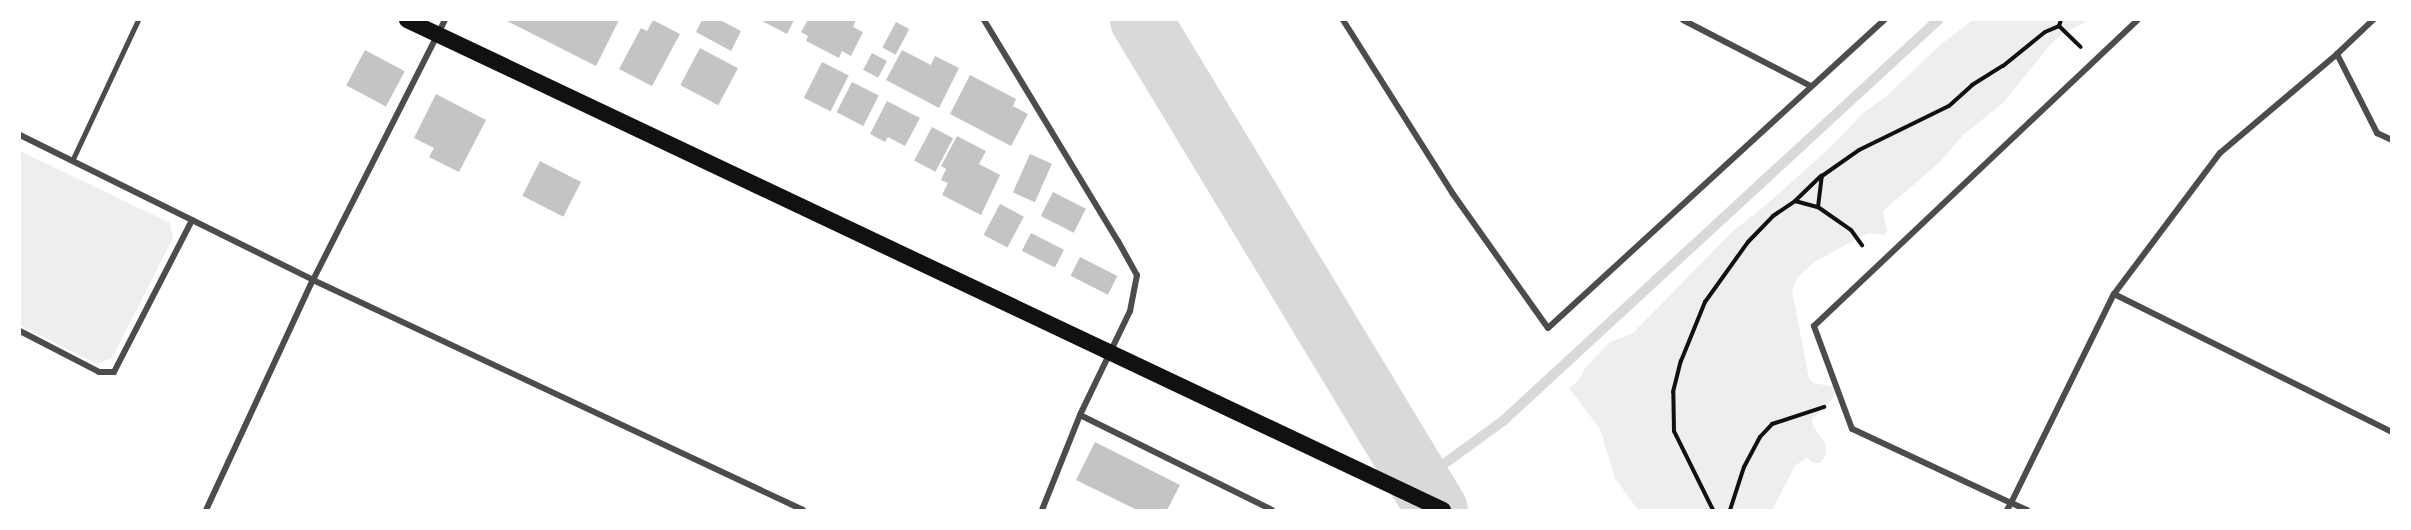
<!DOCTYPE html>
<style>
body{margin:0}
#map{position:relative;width:2411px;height:530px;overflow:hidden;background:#fff;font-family:Overpass,sans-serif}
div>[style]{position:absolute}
.green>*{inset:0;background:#eee}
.stream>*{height:10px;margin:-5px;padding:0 5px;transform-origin:5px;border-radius:5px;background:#d9d9d9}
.river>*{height:62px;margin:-31px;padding:0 31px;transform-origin:31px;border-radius:31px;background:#d9d9d9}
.building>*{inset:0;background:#c4c4c4;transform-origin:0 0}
.path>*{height:4px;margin:-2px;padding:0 2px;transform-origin:2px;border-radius:2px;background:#111}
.service>*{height:4.5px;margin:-2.25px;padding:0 2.25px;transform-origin:2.25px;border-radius:2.25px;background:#4c4c4c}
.minor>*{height:6px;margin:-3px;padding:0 3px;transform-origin:3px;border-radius:3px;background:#4c4c4c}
.trunk>*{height:16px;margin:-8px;padding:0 8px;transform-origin:8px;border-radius:8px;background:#111}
span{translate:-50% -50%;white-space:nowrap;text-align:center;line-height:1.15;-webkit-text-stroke:5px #fff;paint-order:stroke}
.frame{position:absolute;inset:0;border:21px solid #fff;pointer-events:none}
</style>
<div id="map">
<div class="green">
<i style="clip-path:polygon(1973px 20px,2089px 20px,2061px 35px,2050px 45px,2003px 103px,1963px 135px,1940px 162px,1883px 211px,1887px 231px,1884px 235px,1868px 233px,1814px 262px,1797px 278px,1792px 291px,1809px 378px,1813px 383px,1836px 387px,1832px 400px,1812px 419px,1813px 426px,1826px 444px,1825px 456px,1821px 463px,1813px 463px,1807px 457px,1795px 466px,1772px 510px,1638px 510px,1615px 478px,1600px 429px,1569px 388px,1578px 381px,1585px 368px,1610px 342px,1633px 333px,1733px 231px,1766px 205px,1835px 143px,1862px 114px,1889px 94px,1940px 45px)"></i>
<i style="clip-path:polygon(20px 151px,170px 223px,173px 238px,112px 358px,97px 364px,20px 325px)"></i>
</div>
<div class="stream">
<i style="left:1419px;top:482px;width:104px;rotate:-36deg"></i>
<i style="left:1503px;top:421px;width:592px;rotate:-42.67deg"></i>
</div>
<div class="river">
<i style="left:1141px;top:20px;width:572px;rotate:58.86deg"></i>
</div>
<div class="building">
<i style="clip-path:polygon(505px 20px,563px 21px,619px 20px,596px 66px)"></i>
<i style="clip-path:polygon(653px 20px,680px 34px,652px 86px,619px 69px,641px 28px,647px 31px)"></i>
<i style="clip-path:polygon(702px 20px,720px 20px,741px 31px,731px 51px,696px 32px)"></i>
<i style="clip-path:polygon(760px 20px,794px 20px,787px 34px)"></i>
<i style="clip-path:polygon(808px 20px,856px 20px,853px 27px,863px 32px,851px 56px,842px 51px,839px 58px,806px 41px,808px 36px,801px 32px)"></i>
<i style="left:896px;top:22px;width:15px;height:29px;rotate:28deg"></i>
<i style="left:700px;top:48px;width:43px;height:42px;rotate:28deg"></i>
<i style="left:365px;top:50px;width:45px;height:40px;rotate:28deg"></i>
<i style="clip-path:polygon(902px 50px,931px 65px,935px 56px,959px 68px,939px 108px,886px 80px)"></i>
<i style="left:872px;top:53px;width:17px;height:19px;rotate:28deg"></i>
<i style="left:822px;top:62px;width:30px;height:40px;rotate:27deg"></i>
<i style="clip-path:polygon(970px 75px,1016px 99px,1013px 106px,1028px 114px,1011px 146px,950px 114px)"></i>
<i style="left:852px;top:82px;width:30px;height:34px;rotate:27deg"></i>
<i style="clip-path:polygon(436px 94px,486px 120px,459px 172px,429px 157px,434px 148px,414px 138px)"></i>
<i style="clip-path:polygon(887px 101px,920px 118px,905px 146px,888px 137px,885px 142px,870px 134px)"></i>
<i style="left:932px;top:127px;width:24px;height:38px;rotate:28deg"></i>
<i style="clip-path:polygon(957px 136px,986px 151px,979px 164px,1000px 175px,981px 215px,942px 195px,948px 183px,941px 180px,946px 169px,941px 166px)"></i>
<i style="left:1030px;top:154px;width:24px;height:42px;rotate:24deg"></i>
<i style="left:540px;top:161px;width:46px;height:39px;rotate:27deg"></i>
<i style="left:1053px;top:192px;width:37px;height:27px;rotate:27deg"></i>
<i style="left:1000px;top:204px;width:27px;height:35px;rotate:28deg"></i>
<i style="left:1031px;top:233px;width:37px;height:20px;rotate:27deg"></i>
<i style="left:1080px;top:257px;width:42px;height:21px;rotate:27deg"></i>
<i style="clip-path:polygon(1095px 442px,1180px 485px,1167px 510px,1137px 510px,1076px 480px)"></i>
</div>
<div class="path">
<i style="left:2059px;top:26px;width:6px;rotate:-72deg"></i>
<i style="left:1796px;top:200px;width:35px;rotate:-44deg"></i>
<i style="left:1818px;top:207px;width:31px;rotate:-83deg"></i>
<i style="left:1822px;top:176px;width:45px;rotate:-35.1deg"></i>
<i style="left:1859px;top:150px;width:100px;rotate:-26.1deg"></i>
<i style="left:1949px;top:106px;width:31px;rotate:-42deg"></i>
<i style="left:1972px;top:85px;width:36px;rotate:-32deg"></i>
<i style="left:2003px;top:66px;width:54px;rotate:-39deg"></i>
<i style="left:2045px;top:32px;width:15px;rotate:-23deg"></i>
<i style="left:2059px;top:26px;width:30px;rotate:44deg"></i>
<i style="left:1713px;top:510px;width:88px;rotate:-116.3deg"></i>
<i style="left:1674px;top:431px;width:39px;rotate:-91deg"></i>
<i style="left:1673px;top:392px;width:32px;rotate:-76deg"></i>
<i style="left:1681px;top:361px;width:64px;rotate:-67.9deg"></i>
<i style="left:1705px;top:302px;width:74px;rotate:-54.4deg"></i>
<i style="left:1748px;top:242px;width:36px;rotate:-46deg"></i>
<i style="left:1773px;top:216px;width:27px;rotate:-34deg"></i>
<i style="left:1795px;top:201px;width:24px;rotate:15deg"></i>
<i style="left:1818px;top:207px;width:40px;rotate:34.9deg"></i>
<i style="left:1851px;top:230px;width:19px;rotate:54deg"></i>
<i style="left:1730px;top:510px;width:45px;rotate:-72deg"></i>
<i style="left:1744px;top:467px;width:34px;rotate:-62deg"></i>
<i style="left:1760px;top:437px;width:18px;rotate:-47deg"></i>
<i style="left:1772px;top:424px;width:55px;rotate:-18.1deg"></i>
</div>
<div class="service">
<i style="left:72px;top:161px;width:156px;rotate:-64.9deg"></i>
</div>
<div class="minor">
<i style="left:984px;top:20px;width:258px;rotate:58.8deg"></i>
<i style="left:1118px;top:241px;width:39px;rotate:61deg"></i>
<i style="left:1137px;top:275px;width:37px;rotate:101deg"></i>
<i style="left:1130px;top:311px;width:115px;rotate:115.7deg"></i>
<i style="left:1080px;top:415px;width:102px;rotate:111.8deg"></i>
<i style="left:1343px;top:20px;width:206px;rotate:57.7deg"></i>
<i style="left:1453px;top:194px;width:164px;rotate:54.7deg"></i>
<i style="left:1548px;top:328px;width:456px;rotate:-42.5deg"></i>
<i style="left:1683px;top:20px;width:144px;rotate:27.3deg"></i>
<i style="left:2337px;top:54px;width:89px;rotate:63.1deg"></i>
<i style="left:2377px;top:133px;width:17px;rotate:25deg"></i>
<i style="left:20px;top:135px;width:327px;rotate:26.3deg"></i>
<i style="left:313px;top:280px;width:541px;rotate:25.14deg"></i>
<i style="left:2114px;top:294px;width:310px;rotate:26.4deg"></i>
<i style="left:20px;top:331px;width:89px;rotate:27.4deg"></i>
<i style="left:99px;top:372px;width:15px"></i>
<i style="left:114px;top:372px;width:171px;rotate:-62.8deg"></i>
<i style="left:1080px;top:415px;width:214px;rotate:26.3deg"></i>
<i style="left:206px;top:510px;width:254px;rotate:-65.1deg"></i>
<i style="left:313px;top:280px;width:292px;rotate:-63.1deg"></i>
<i style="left:2007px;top:510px;width:8px;rotate:-60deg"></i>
<i style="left:2011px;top:503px;width:175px;rotate:-155deg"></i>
<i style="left:1852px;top:429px;width:110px;rotate:-110.3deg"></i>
<i style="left:1814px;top:326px;width:446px;rotate:-43.4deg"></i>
<i style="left:2027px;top:510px;width:17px;rotate:-156deg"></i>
<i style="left:2011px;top:503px;width:233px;rotate:-63.8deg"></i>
<i style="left:2114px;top:294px;width:176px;rotate:-53.1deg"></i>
<i style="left:2220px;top:153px;width:153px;rotate:-40.2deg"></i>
<i style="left:2337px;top:54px;width:50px;rotate:-43.4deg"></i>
</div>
<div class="trunk">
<i style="left:407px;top:20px;width:1146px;rotate:25.31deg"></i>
</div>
<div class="frame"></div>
</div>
